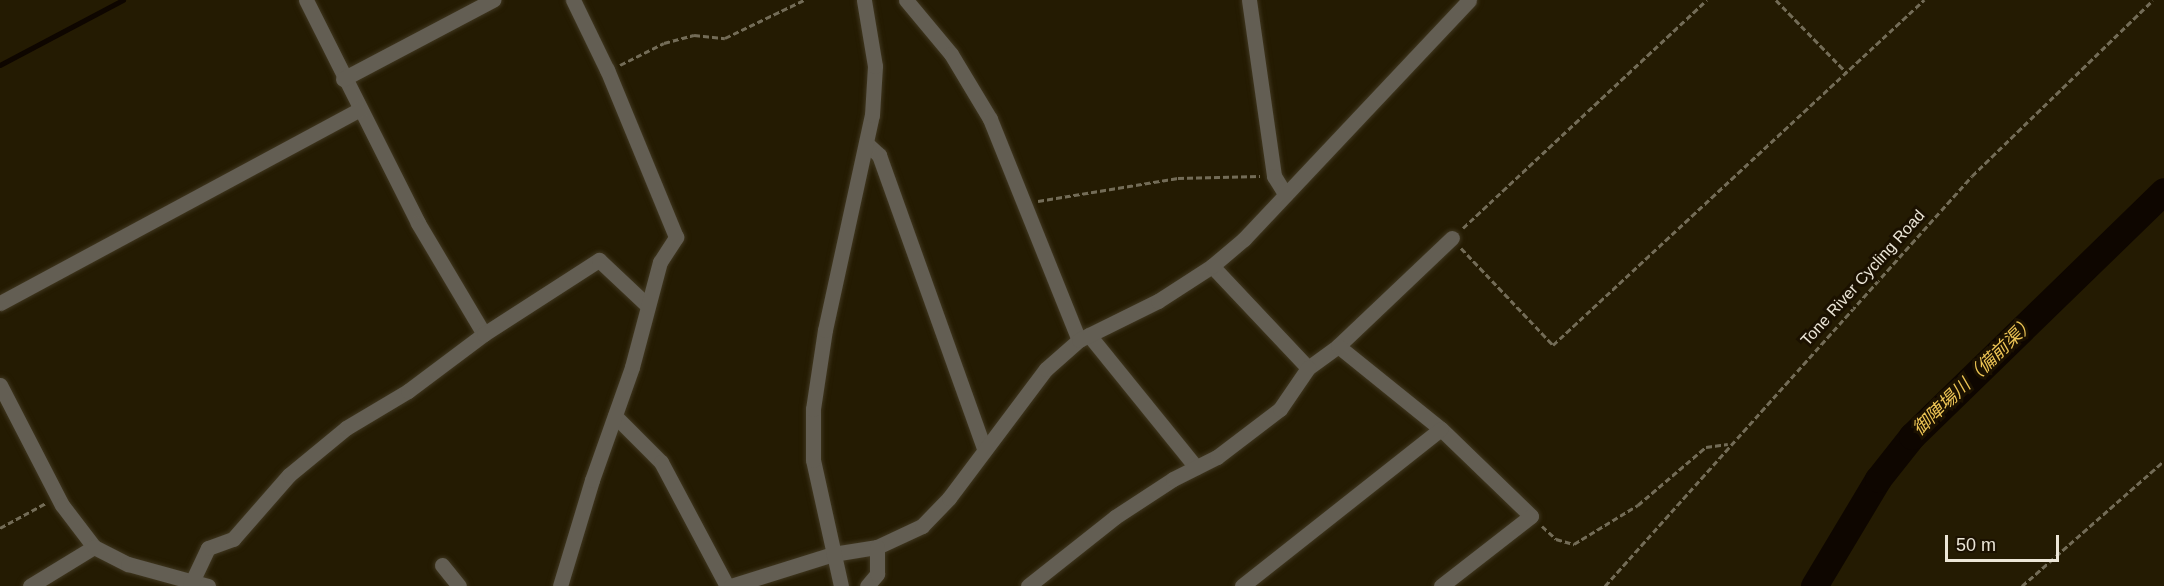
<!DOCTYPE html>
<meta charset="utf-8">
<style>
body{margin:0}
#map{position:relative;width:2164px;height:586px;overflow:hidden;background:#241b02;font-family:Helvetica,"Noto Sans JP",sans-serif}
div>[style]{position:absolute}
.stream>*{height:4.5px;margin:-2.25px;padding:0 2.25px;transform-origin:2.25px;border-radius:2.25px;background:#0e0600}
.river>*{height:27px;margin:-13.5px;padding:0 13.5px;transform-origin:13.5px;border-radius:13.5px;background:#0e0600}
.path>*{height:3px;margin-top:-1.5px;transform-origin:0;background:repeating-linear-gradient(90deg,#736c57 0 6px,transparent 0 9px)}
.roads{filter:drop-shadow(0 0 2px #403720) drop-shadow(0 0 2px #403720)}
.minor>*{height:15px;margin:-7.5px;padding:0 7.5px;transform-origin:7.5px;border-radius:7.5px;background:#635e53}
span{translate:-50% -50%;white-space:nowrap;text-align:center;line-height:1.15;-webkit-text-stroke:6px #1b1100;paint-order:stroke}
.street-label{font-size:16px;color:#ece6d7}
.water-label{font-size:18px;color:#edc454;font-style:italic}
.scale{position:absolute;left:1945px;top:535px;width:114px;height:27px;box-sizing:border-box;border:3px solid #ece6d7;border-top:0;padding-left:8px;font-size:18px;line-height:21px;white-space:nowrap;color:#ece6d7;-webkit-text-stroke:4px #1b1100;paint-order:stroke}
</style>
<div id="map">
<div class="stream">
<i style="left:0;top:65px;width:139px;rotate:-27.9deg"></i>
</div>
<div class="river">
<i style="left:1814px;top:586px;width:125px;rotate:-59.1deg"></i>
<i style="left:1878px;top:479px;width:55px;rotate:-51.7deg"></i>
<i style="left:1912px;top:436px;width:351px;rotate:-44.2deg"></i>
</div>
<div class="path">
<i style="left:1776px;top:0;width:102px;rotate:45.8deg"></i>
<i style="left:620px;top:65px;width:49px;rotate:-26.6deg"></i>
<i style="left:664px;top:43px;width:31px;rotate:-15deg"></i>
<i style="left:694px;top:35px;width:31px;rotate:6deg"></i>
<i style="left:725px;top:38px;width:88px;rotate:-25.7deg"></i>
<i style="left:1038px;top:201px;width:142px;rotate:-9.3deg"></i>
<i style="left:1178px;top:178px;width:82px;rotate:-1.4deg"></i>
<i style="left:1463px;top:228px;width:334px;rotate:-43.1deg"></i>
<i style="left:1461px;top:248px;width:134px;rotate:46.5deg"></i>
<i style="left:1553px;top:345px;width:507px;rotate:-42.92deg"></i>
<i style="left:1542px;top:526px;width:19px;rotate:43deg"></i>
<i style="left:1556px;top:539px;width:19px;rotate:16deg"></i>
<i style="left:1574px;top:544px;width:75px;rotate:-31.4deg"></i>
<i style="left:1638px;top:505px;width:89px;rotate:-40.5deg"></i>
<i style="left:1706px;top:447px;width:22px;rotate:-8deg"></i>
<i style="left:0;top:528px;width:52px;rotate:-28.5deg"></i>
<i style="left:1605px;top:586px;width:550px;rotate:-48.17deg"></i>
<i style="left:1972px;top:176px;width:252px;rotate:-44.2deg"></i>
<i style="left:2022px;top:586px;width:189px;rotate:-41.4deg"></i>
</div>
<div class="roads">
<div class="minor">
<i style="left:306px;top:0;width:250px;rotate:63.3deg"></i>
<i style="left:418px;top:223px;width:129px;rotate:59.3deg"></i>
<i style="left:906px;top:0;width:70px;rotate:50.2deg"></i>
<i style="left:951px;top:54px;width:76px;rotate:59deg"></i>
<i style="left:990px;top:119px;width:238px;rotate:68.1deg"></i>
<i style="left:1249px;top:0;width:178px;rotate:81.9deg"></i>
<i style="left:1274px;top:176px;width:22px;rotate:58deg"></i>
<i style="left:343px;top:79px;width:170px;rotate:-27.8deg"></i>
<i style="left:866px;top:143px;width:18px;rotate:43deg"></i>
<i style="left:879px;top:155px;width:312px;rotate:70.3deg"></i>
<i style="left:1212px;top:266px;width:140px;rotate:46.7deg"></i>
<i style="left:1308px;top:368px;width:37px;rotate:-36deg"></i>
<i style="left:1338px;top:346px;width:157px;rotate:-43.5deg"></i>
<i style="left:0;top:303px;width:408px;rotate:-28.3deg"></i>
<i style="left:1089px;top:335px;width:170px;rotate:51deg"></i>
<i style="left:1338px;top:346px;width:132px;rotate:38.9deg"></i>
<i style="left:1441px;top:429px;width:125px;rotate:44deg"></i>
<i style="left:1531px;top:516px;width:114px;rotate:142.1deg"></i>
<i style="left:0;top:385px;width:135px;rotate:62.7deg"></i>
<i style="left:62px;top:505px;width:53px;rotate:52.7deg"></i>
<i style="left:615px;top:416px;width:65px;rotate:45deg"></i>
<i style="left:661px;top:462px;width:140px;rotate:62deg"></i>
<i style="left:442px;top:565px;width:27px;rotate:51deg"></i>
<i style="left:30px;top:586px;width:75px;rotate:-31.4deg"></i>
<i style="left:94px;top:547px;width:38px;rotate:27deg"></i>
<i style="left:128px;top:564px;width:83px;rotate:15.4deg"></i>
<i style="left:190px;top:586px;width:42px;rotate:-64.7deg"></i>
<i style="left:208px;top:548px;width:27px;rotate:-20deg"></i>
<i style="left:233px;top:539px;width:85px;rotate:-48.8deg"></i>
<i style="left:289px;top:475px;width:74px;rotate:-39.5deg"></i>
<i style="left:346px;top:428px;width:72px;rotate:-30.8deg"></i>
<i style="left:408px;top:391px;width:95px;rotate:-36.9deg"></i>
<i style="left:484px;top:334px;width:137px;rotate:-32.8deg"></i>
<i style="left:599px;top:260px;width:66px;rotate:43.2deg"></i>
<i style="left:560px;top:586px;width:111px;rotate:-73.2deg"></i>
<i style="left:592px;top:480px;width:120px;rotate:-70.5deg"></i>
<i style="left:632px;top:367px;width:109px;rotate:-75.1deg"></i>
<i style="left:660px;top:262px;width:30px;rotate:-57deg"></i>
<i style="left:676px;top:237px;width:181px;rotate:-112.4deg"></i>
<i style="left:607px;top:70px;width:78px;rotate:-115.9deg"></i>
<i style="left:731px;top:586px;width:107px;rotate:-17.4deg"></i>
<i style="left:833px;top:554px;width:45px;rotate:-9deg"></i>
<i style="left:877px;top:547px;width:50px;rotate:-25deg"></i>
<i style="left:922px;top:526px;width:39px;rotate:-46deg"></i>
<i style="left:949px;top:498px;width:161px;rotate:-53.1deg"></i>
<i style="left:1046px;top:369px;width:44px;rotate:-41.3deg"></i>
<i style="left:1079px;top:340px;width:88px;rotate:-26.3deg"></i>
<i style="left:1158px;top:301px;width:64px;rotate:-32.9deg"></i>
<i style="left:1212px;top:266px;width:42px;rotate:-40.2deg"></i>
<i style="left:1244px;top:239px;width:328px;rotate:-46.7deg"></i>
<i style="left:841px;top:586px;width:129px;rotate:-102.5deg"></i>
<i style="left:813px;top:460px;width:51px;rotate:-90deg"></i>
<i style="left:813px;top:409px;width:80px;rotate:-81.4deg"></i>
<i style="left:825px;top:330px;width:220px;rotate:-77.7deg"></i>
<i style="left:872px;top:115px;width:49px;rotate:-86.5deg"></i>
<i style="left:875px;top:66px;width:67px;rotate:-99.5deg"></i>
<i style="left:867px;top:586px;width:16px;rotate:-50deg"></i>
<i style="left:877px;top:574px;width:27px;rotate:-90deg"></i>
<i style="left:1028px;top:586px;width:111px;rotate:-38.4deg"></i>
<i style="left:1115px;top:517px;width:69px;rotate:-33.2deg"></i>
<i style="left:1173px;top:479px;width:49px;rotate:-26.6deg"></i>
<i style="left:1217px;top:457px;width:79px;rotate:-37.3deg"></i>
<i style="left:1280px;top:409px;width:50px;rotate:-55.7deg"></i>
<i style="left:1242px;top:586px;width:253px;rotate:-38.3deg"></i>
</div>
</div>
<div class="street-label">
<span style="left:1863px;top:278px;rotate:-48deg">Tone River Cycling Road</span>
</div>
<div class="water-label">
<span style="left:1974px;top:376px;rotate:-44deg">御陣場川（備前渠）</span>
</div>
<div class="scale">50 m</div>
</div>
